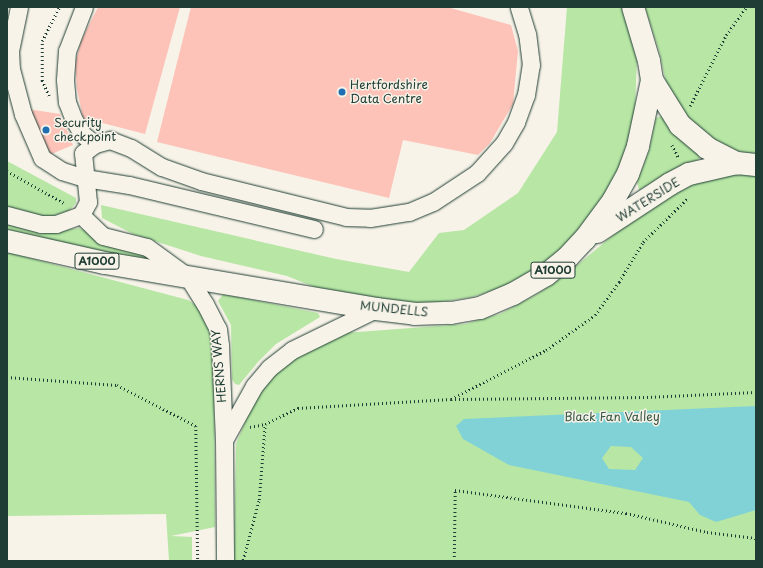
<!DOCTYPE html>
<style>
body{margin:0}
#map{position:relative;width:763px;height:568px;overflow:hidden;background:#f7f3e8;font-family:"Playpen Sans",sans-serif}
div>[style]{position:absolute}
.green>*{inset:0;background:#b7e6a5}
.water>*{inset:0;background:#80d2d7}
.building>*{inset:0;background:#fdc2b8}
.path>*{height:2.5px;margin-top:-1.25px;transform-origin:0;background:repeating-linear-gradient(90deg,#1f3d34 0 1px,transparent 0 4px)}
.roads{filter:drop-shadow(0 0 1px #1f3d34) drop-shadow(0 0 1px #1f3d34)}
.minor>*{height:17px;margin:-8.5px;padding:0 8.5px;transform-origin:8.5px;border-radius:8.5px;background:#f7f3e8}
.major>*{height:22px;margin:-11px;padding:0 11px;transform-origin:11px;border-radius:11px;background:#f7f3e8}
.dots>*{width:11px;height:11px;translate:-50% -50%;box-sizing:border-box;border:2px solid #f7f3e8;border-radius:50%}
span{translate:-50% -50%;white-space:nowrap;text-align:center;line-height:1.15;-webkit-text-stroke:3px #f7f3e8;paint-order:stroke}
.shield-label span{padding:1px 3px;background:#f7f3e8;border:1px solid;border-radius:3px;-webkit-text-stroke-width:0}
.shield-label{font-size:11px;color:#1f3d34;font-weight:700}
.poi-label{font-size:12px;color:#1f3d34}
.left{translate:0 -50%;text-align:left}
.street-label{font-size:12px;color:#1f3d34}
.park-label{font-size:12px;color:#365645}
.frame{position:absolute;inset:0;border:8px solid #1f3d34;pointer-events:none}
</style>
<div id="map">
<div class="green">
<i style="clip-path:polygon(567px 7px,622px 7px,637px 60px,635px 107px,629px 141px,618px 174px,576px 237px,542px 265px,501px 288px,472px 297px,433px 303px,400px 304px,324px 291px,287px 276px,201px 256px,133px 234px,102px 218px,101px 205px,336px 259px,409px 272px,439px 233px,464px 230px,518px 193px,557px 132px)"></i>
<i style="clip-path:polygon(645px 7px,756px 7px,756px 155px,722px 148px,686px 123px,667px 87px,660px 54px)"></i>
<i style="clip-path:polygon(662px 116px,700px 156px,699px 159px,639px 190px,637px 182px,649px 151px,656px 118px)"></i>
<i style="clip-path:polygon(7px 161px,76px 198px,76px 203px,69px 211px,42px 219px,7px 210px)"></i>
<i style="clip-path:polygon(737px 173px,756px 175px,756px 561px,234px 561px,236px 444px,255px 398px,273px 373px,298px 353px,344px 333px,465px 324px,500px 314px,536px 295px,563px 277px,654px 201px,672px 189px)"></i>
<i style="clip-path:polygon(7px 222px,52px 232px,79px 228px,146px 254px,147px 257px,145px 260px,45px 241px,7px 231px)"></i>
<i style="clip-path:polygon(7px 252px,188px 300px,200px 308px,214px 338px,215px 527px,171px 536px,192px 537px,192px 561px,169px 561px,166px 514px,7px 516px)"></i>
<i style="clip-path:polygon(223px 294px,318px 313px,320px 317px,276px 344px,258px 362px,239px 385px,235px 384px,232px 379px,231px 325px,218px 301px)"></i>
</div>
<div class="water">
<i style="clip-path:polygon(evenodd,756px 406px,756px 510px,716px 522px,700px 515px,689px 502px,509px 465px,463px 439px,456px 426px,464px 419px,756px 406px,611px 446px,631px 447px,643px 458px,635px 470px,609px 469px,602px 458px,611px 446px)"></i>
</div>
<div class="building">
<i style="clip-path:polygon(98px 7px,180px 7px,145px 134px,83px 118px,77px 89px,75px 64px,81px 41px)"></i>
<i style="clip-path:polygon(191px 7px,447px 7px,511px 25px,518px 51px,513px 104px,490px 143px,478px 155px,403px 140px,389px 198px,157px 142px)"></i>
<i style="clip-path:polygon(34px 110px,60px 114px,73px 145px,37px 160px,18px 116px)"></i>
</div>
<div class="path">
<i style="left:49px;top:96px;width:17px;rotate:-115deg"></i>
<i style="left:42px;top:81px;width:40px;rotate:-90deg"></i>
<i style="left:42px;top:41px;width:38px;rotate:-63deg"></i>
<i style="left:690px;top:106px;width:80px;rotate:-63.1deg"></i>
<i style="left:726px;top:35px;width:34px;rotate:-54deg"></i>
<i style="left:672px;top:145px;width:15px;rotate:62deg"></i>
<i style="left:7px;top:171px;width:65px;rotate:29.3deg"></i>
<i style="left:7px;top:377px;width:110px;rotate:4.2deg"></i>
<i style="left:117px;top:385px;width:89px;rotate:27.4deg"></i>
<i style="left:196px;top:426px;width:135px;rotate:89.2deg"></i>
<i style="left:451px;top:399px;width:107px;rotate:-27.3deg"></i>
<i style="left:546px;top:350px;width:60px;rotate:-35.5deg"></i>
<i style="left:595px;top:315px;width:41px;rotate:-54deg"></i>
<i style="left:619px;top:282px;width:47px;rotate:-59deg"></i>
<i style="left:643px;top:242px;width:63px;rotate:-44.4deg"></i>
<i style="left:250px;top:427px;width:15px;rotate:-11deg"></i>
<i style="left:265px;top:424px;width:37px;rotate:-26deg"></i>
<i style="left:298px;top:408px;width:153px;rotate:-3.4deg"></i>
<i style="left:451px;top:399px;width:196px;rotate:-0.6deg"></i>
<i style="left:647px;top:397px;width:109px;rotate:-2.6deg"></i>
<i style="left:243px;top:560px;width:62px;rotate:-75.1deg"></i>
<i style="left:259px;top:500px;width:76px;rotate:-85.5deg"></i>
<i style="left:454px;top:561px;width:71px;rotate:-89.2deg"></i>
<i style="left:455px;top:490px;width:173px;rotate:7.7deg"></i>
<i style="left:626px;top:513px;width:83px;rotate:13.2deg"></i>
<i style="left:707px;top:532px;width:49px;rotate:7deg"></i>
</div>
<div class="roads">
<div class="minor">
<i style="left:19px;top:7px;width:45px;rotate:101.6deg"></i>
<i style="left:10px;top:51px;width:18px;rotate:87deg"></i>
<i style="left:11px;top:69px;width:47px;rotate:75.1deg"></i>
<i style="left:23px;top:114px;width:48px;rotate:66.6deg"></i>
<i style="left:42px;top:158px;width:24px;rotate:33deg"></i>
<i style="left:62px;top:171px;width:24px;rotate:17deg"></i>
<i style="left:85px;top:178px;width:45px;rotate:9deg"></i>
<i style="left:129px;top:185px;width:190px;rotate:13.4deg"></i>
<i style="left:84px;top:7px;width:47px;rotate:111.1deg"></i>
<i style="left:67px;top:51px;width:29px;rotate:94deg"></i>
<i style="left:65px;top:80px;width:22px;rotate:85deg"></i>
<i style="left:67px;top:102px;width:19px;rotate:69deg"></i>
<i style="left:74px;top:120px;width:16px;rotate:60deg"></i>
<i style="left:82px;top:134px;width:16px;rotate:38deg"></i>
<i style="left:7px;top:215px;width:35px;rotate:15deg"></i>
<i style="left:41px;top:224px;width:15px"></i>
<i style="left:56px;top:224px;width:27px;rotate:-20deg"></i>
<i style="left:81px;top:215px;width:30px;rotate:44deg"></i>
<i style="left:103px;top:236px;width:45px;rotate:14deg"></i>
<i style="left:147px;top:247px;width:51px;rotate:36.2deg"></i>
<i style="left:188px;top:277px;width:32px;rotate:58deg"></i>
<i style="left:205px;top:304px;width:28px;rotate:63deg"></i>
<i style="left:218px;top:329px;width:16px;rotate:83deg"></i>
<i style="left:220px;top:345px;width:95px;rotate:87.6deg"></i>
<i style="left:224px;top:440px;width:121px;rotate:89.5deg"></i>
<i style="left:81px;top:215px;width:15px;rotate:-62deg"></i>
<i style="left:88px;top:202px;width:49px;rotate:-95.8deg"></i>
<i style="left:83px;top:153px;width:15px;rotate:-37deg"></i>
<i style="left:95px;top:144px;width:16px;rotate:-15deg"></i>
<i style="left:110px;top:140px;width:22px;rotate:21deg"></i>
<i style="left:131px;top:148px;width:36px;rotate:32deg"></i>
<i style="left:162px;top:167px;width:41px;rotate:19.7deg"></i>
<i style="left:201px;top:181px;width:149px;rotate:13.9deg"></i>
<i style="left:346px;top:217px;width:24px;rotate:2deg"></i>
<i style="left:370px;top:218px;width:39px;rotate:-9deg"></i>
<i style="left:409px;top:212px;width:26px;rotate:-23deg"></i>
<i style="left:433px;top:202px;width:53px;rotate:-33.4deg"></i>
<i style="left:477px;top:173px;width:40px;rotate:-48deg"></i>
<i style="left:504px;top:143px;width:24px;rotate:-60deg"></i>
<i style="left:516px;top:122px;width:29px;rotate:-70deg"></i>
<i style="left:526px;top:95px;width:30px;rotate:-81deg"></i>
<i style="left:531px;top:65px;width:31px;rotate:-97deg"></i>
<i style="left:527px;top:34px;width:28px;rotate:-107deg"></i>
<i style="left:224px;top:440px;width:62px;rotate:-60.9deg"></i>
<i style="left:254px;top:386px;width:23px;rotate:-50deg"></i>
<i style="left:269px;top:368px;width:29px;rotate:-38deg"></i>
<i style="left:292px;top:350px;width:93px;rotate:-26deg"></i>
</div>
<div class="major">
<i style="left:652px;top:80px;width:53px;rotate:58.1deg"></i>
<i style="left:680px;top:125px;width:35px;rotate:40deg"></i>
<i style="left:707px;top:148px;width:34px;rotate:27deg"></i>
<i style="left:597px;top:232px;width:87px;rotate:-33.3deg"></i>
<i style="left:670px;top:184px;width:21px;rotate:-28deg"></i>
<i style="left:689px;top:174px;width:49px;rotate:-12.9deg"></i>
<i style="left:737px;top:163px;width:19px;rotate:6deg"></i>
<i style="left:7px;top:241px;width:100px;rotate:12.7deg"></i>
<i style="left:105px;top:263px;width:275px;rotate:9.6deg"></i>
<i style="left:376px;top:309px;width:38px;rotate:7deg"></i>
<i style="left:414px;top:314px;width:37px;rotate:-2deg"></i>
<i style="left:451px;top:313px;width:29px;rotate:-10deg"></i>
<i style="left:480px;top:308px;width:36px;rotate:-23deg"></i>
<i style="left:513px;top:294px;width:38px;rotate:-30deg"></i>
<i style="left:546px;top:275px;width:27px;rotate:-39deg"></i>
<i style="left:567px;top:258px;width:26px;rotate:-47deg"></i>
<i style="left:585px;top:239px;width:47px;rotate:-53.6deg"></i>
<i style="left:613px;top:201px;width:31px;rotate:-61deg"></i>
<i style="left:628px;top:174px;width:30px;rotate:-70deg"></i>
<i style="left:638px;top:146px;width:67px;rotate:-78deg"></i>
<i style="left:652px;top:80px;width:19px;rotate:-99deg"></i>
<i style="left:649px;top:61px;width:56px;rotate:-106.5deg"></i>
</div>
</div>
<div class="dots">
<i style="left:342px;top:92px;background:#1f6fb2"></i>
<i style="left:46px;top:130px;background:#1f6fb2"></i>
</div>
<div class="shield-label">
<span style="left:97px;top:261px">A1000</span>
<span style="left:553px;top:270px">A1000</span>
</div>
<div class="poi-label">
<span class="left" style="left:350px;top:92px">Hertfordshire<br>Data Centre</span>
<span class="left" style="left:54px;top:130px">Security<br>checkpoint</span>
</div>
<div class="street-label">
<span style="left:648px;top:200px;rotate:-32deg">WATERSIDE</span>
<span style="left:394px;top:309px;rotate:6deg">MUNDELLS</span>
<span style="left:219px;top:366px;rotate:-95deg">HERNS WAY</span>
</div>
<div class="park-label">
<span style="left:612px;top:417px">Black Fan Valley</span>
</div>
<div class="frame"></div>
</div>
